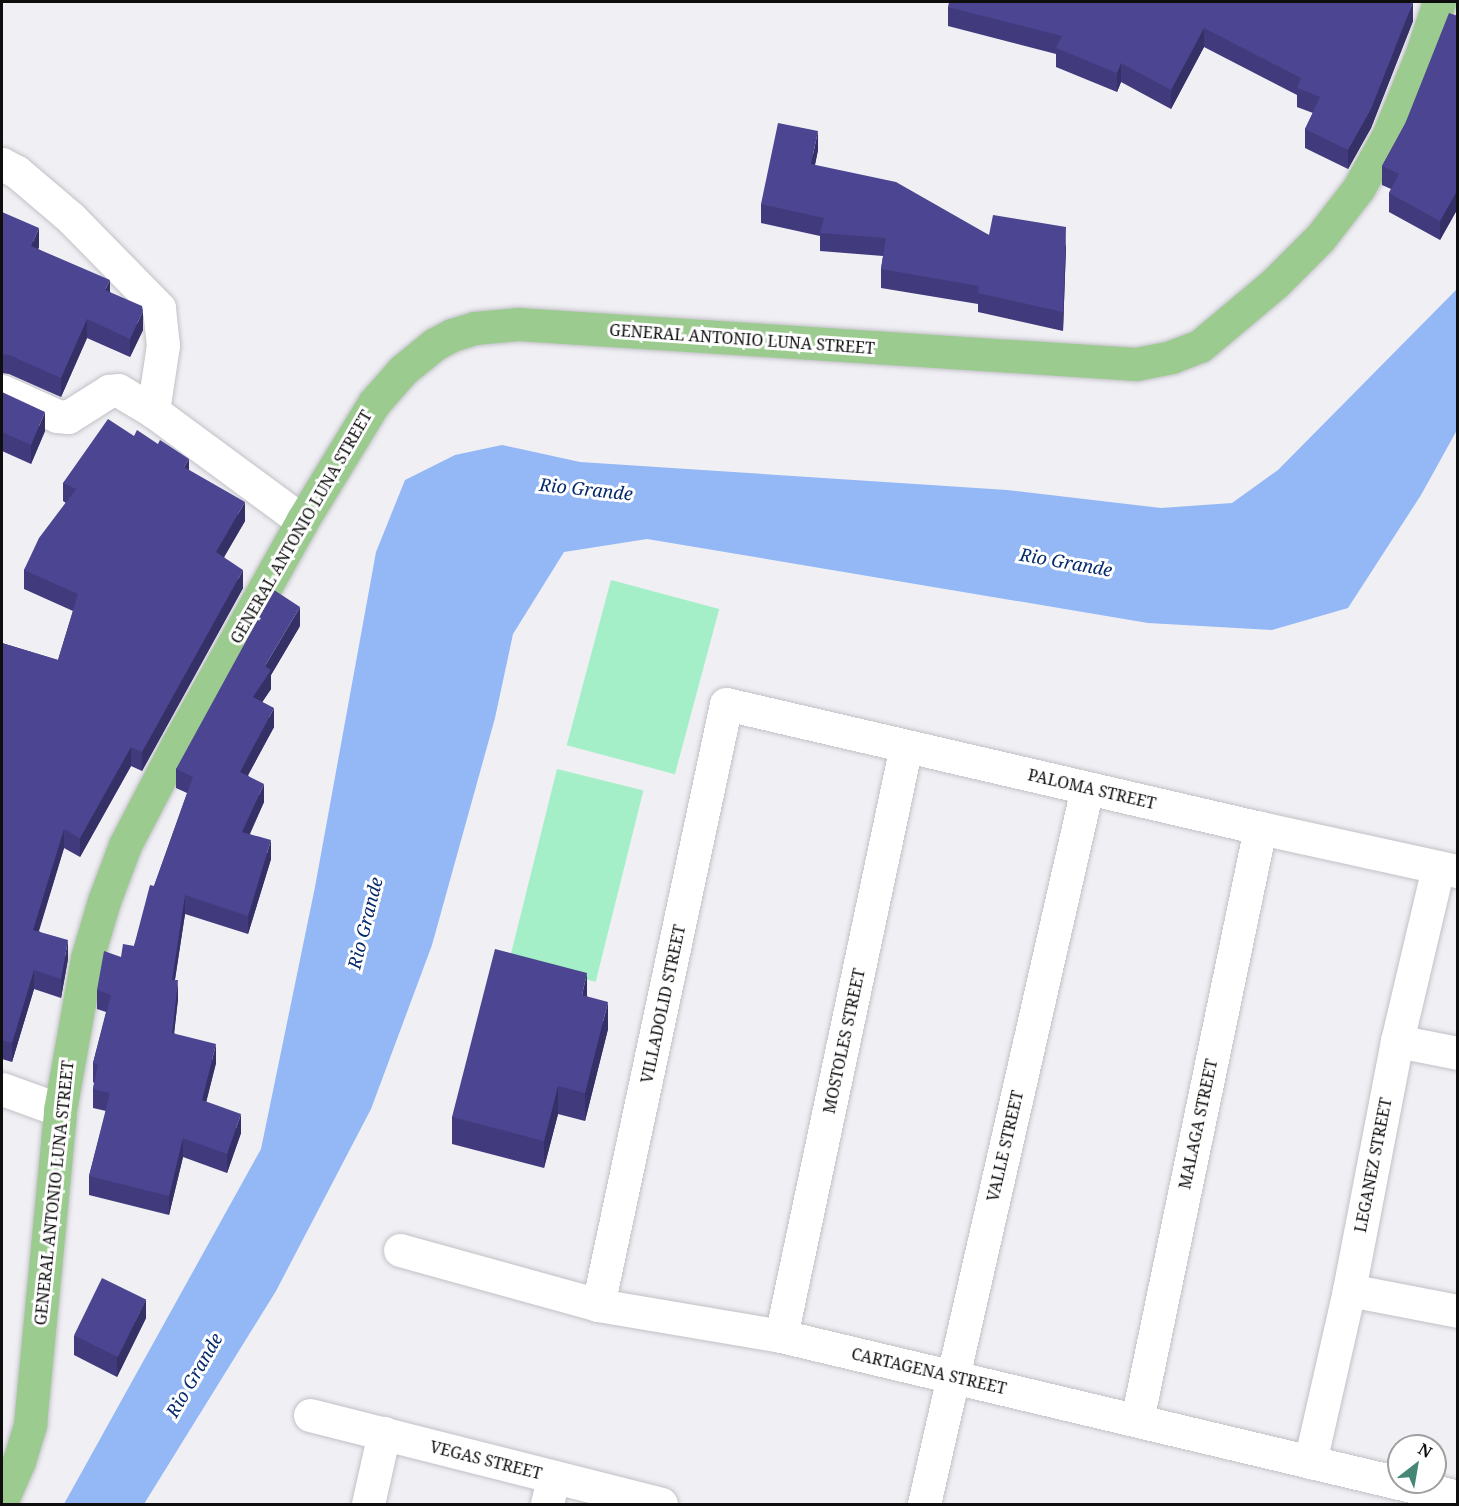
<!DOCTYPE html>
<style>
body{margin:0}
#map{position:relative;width:1459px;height:1506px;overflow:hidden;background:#efeff4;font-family:"Noto Serif",serif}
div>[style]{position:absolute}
.green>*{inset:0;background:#a4efc7;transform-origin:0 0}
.water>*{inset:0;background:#94b7f5}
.roads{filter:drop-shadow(0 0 2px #c1c1c6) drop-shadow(0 0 2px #c1c1c6)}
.minor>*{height:33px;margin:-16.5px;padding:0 16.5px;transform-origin:16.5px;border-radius:16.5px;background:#fff}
.major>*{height:33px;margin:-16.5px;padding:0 16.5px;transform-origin:16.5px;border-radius:16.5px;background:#9ccb90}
.wall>*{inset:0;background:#413b7d}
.shaded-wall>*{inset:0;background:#353066}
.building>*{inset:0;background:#4c4591;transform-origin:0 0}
span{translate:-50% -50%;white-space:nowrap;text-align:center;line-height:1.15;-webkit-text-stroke:6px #fff;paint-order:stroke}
.street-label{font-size:16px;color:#0e0e0f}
.water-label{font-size:18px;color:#062b6c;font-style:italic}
.frame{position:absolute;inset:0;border:3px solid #0e0e0f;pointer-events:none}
.north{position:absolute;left:1387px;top:1434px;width:60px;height:60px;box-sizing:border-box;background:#fff;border:2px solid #9f9f9f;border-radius:50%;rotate:31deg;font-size:16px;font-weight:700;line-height:24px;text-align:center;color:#0e0e0f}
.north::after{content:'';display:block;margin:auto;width:21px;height:27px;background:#458777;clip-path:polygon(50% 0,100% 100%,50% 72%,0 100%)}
</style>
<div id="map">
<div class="green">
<i style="left:611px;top:580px;width:112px;height:171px;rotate:15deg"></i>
<i style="left:557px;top:769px;width:89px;height:197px;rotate:14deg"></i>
</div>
<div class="water">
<i style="clip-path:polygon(1457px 289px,1457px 430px,1421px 495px,1348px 608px,1272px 630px,1148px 623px,647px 539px,564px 552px,513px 634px,495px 718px,432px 945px,371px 1109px,276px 1291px,144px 1504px,64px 1504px,261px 1149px,315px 887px,376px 552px,405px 480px,455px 455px,502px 445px,580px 462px,1007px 490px,1161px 508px,1232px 503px,1278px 470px)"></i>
</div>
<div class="roads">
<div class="minor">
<i style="left:2px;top:164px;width:17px;rotate:28deg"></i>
<i style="left:17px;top:172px;width:71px;rotate:40.4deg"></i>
<i style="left:71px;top:218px;width:126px;rotate:45.6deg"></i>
<i style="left:159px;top:308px;width:37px;rotate:84deg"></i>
<i style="left:163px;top:345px;width:67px;rotate:98.6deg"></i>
<i style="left:153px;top:411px;width:185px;rotate:36.4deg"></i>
<i style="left:2px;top:391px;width:60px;rotate:24.4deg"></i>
<i style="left:57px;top:416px;width:11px;rotate:5deg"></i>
<i style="left:68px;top:417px;width:49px;rotate:-32.4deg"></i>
<i style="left:109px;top:391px;width:9px;rotate:-6deg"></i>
<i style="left:118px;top:390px;width:41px;rotate:31deg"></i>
<i style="left:1397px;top:1041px;width:62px;rotate:11.1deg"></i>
<i style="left:2px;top:1089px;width:62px;rotate:19.9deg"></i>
<i style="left:400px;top:1250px;width:205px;rotate:15.5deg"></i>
<i style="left:598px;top:1305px;width:186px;rotate:9.6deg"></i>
<i style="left:781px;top:1336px;width:696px;rotate:13.38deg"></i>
<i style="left:1349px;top:1290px;width:111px;rotate:10.9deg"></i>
<i style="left:598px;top:1305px;width:614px;rotate:-77.98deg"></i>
<i style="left:726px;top:704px;width:548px;rotate:13.07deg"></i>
<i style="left:1260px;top:828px;width:203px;rotate:12.3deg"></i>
<i style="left:781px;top:1336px;width:603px;rotate:-78.04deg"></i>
<i style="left:310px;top:1415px;width:362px;rotate:14.2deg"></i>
<i style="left:1137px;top:1420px;width:605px;rotate:-78.26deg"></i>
<i style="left:1310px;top:1462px;width:176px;rotate:-77.2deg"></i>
<i style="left:1349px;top:1290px;width:254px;rotate:-79.1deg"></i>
<i style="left:1397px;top:1041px;width:178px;rotate:-76.7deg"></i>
<i style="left:368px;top:1504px;width:73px;rotate:-77.3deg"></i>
<i style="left:547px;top:1504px;width:28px;rotate:-77deg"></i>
<i style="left:924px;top:1504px;width:734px;rotate:-77.17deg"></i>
</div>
<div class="major">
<i style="left:2px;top:1500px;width:43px;rotate:-66.4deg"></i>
<i style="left:19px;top:1461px;width:39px;rotate:-73deg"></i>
<i style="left:30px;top:1424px;width:315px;rotate:-84.5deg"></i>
<i style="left:60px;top:1110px;width:154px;rotate:-79.9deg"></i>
<i style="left:87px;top:958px;width:59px;rotate:-73.4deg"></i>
<i style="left:104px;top:901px;width:60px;rotate:-69.4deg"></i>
<i style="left:125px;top:845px;width:113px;rotate:-62.5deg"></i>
<i style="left:177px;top:745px;width:257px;rotate:-60.8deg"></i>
<i style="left:302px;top:521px;width:138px;rotate:-58.6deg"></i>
<i style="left:374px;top:403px;width:44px;rotate:-48.7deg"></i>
<i style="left:403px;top:370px;width:41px;rotate:-39.1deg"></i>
<i style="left:435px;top:344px;width:19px;rotate:-28deg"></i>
<i style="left:452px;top:335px;width:24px;rotate:-17deg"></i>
<i style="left:475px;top:328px;width:43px;rotate:-5.3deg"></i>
<i style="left:518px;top:324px;width:619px;rotate:3.7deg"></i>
<i style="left:1136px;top:364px;width:36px;rotate:-11deg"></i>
<i style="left:1171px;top:357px;width:31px;rotate:-21deg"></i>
<i style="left:1200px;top:346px;width:98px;rotate:-40deg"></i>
<i style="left:1275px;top:283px;width:64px;rotate:-45deg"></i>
<i style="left:1320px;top:238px;width:62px;rotate:-52.2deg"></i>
<i style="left:1358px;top:189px;width:61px;rotate:-60.5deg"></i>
<i style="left:1388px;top:136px;width:90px;rotate:-67.7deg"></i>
<i style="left:1422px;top:53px;width:54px;rotate:-71.6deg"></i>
</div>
</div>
<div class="wall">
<i style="clip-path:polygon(948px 7px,1413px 21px,1371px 128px,1348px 169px,1305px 148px,1305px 129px,1313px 113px,1297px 107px,1297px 95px,1204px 47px,1171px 109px,1121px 82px,1117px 92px,1056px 67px,1056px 54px,948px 26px)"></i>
<i style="clip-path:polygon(1458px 16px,1458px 208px,1440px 240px,1389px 212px,1389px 193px,1391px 189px,1382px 185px,1382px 166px,1405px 124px)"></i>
<i style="clip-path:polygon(818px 150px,815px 165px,989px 235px,1066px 246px,1063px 331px,978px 312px,978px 304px,881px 288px,881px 269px,883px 256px,820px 251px,820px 236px,761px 223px,761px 204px)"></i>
<i style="clip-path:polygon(2px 212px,39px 247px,38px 249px,110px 292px,143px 330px,130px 357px,87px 338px,61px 397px,9px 374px,2px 373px)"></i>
<i style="clip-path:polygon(2px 392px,45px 431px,31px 464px,2px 451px)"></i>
<i style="clip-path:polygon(134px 436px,189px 470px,245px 521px,224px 557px,243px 588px,142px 771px,131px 766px,80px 857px,64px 848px,39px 931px,68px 959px,61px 998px,34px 989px,12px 1062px,2px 1059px,2px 643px,58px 660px,73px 611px,24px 589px,24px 570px,66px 503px,63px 501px,63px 483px)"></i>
<i style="clip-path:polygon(300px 626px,271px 675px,271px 689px,262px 702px,274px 727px,248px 775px,264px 802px,250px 834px,271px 859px,248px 934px,185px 914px,175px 980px,178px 999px,174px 1033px,216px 1063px,206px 1102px,241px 1133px,227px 1173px,183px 1157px,169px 1215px,89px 1195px,89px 1176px,106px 1111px,93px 1108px,93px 1089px,94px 1083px,93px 1082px,93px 1063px,106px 1012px,97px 1009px,97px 990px,121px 957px,134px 946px,154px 886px,187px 793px,176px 788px,176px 769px)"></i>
<i style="clip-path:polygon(587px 996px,608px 1029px,585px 1121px,558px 1114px,544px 1168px,452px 1144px,452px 1117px)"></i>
<i style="clip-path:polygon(146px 1318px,117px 1377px,74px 1355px,74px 1336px)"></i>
</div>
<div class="shaded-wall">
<i style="clip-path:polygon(1413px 2px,1413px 21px,1371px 128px,1348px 169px,1348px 150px)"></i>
<i style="clip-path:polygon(1204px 28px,1204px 47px,1171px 109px,1171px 90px)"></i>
<i style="clip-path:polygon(1121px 63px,1121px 82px,1117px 92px,1117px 73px)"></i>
<i style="clip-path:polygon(818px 131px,818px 150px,811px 183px,811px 164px)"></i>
<i style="clip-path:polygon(3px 171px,3px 189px,2px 193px,2px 174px)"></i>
<i style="clip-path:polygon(1458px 189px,1458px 208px,1440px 240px,1440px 221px)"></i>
<i style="clip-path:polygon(1066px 227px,1066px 246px,1063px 331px,1063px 312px)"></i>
<i style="clip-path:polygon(39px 228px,39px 247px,31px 265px,31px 246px)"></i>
<i style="clip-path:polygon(110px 280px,110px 299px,105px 290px)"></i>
<i style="clip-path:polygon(143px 311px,143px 330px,130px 357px,130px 339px)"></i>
<i style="clip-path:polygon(87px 319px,87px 338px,61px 397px,61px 378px)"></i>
<i style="clip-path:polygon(45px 412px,45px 431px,31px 464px,31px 445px)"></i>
<i style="clip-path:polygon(189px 459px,189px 478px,184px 467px)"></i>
<i style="clip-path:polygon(245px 502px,245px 521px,216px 571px,216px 552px)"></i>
<i style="clip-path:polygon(243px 570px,243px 588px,142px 771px,142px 752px)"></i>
<i style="clip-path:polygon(300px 607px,300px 626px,271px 675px,271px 689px,253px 716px,253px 697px,265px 666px)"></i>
<i style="clip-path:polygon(274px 708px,274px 727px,240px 790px,240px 772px)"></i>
<i style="clip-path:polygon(131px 747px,131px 766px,80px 857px,80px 838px)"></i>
<i style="clip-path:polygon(264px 784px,264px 802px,242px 850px,242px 832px)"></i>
<i style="clip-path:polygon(64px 829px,64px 848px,33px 949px,33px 930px)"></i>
<i style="clip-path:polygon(271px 840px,271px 859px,248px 934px,248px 916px)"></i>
<i style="clip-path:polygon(185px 895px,185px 914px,172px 998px,172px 980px)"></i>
<i style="clip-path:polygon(68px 940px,68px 959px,61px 998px,61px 979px)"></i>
<i style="clip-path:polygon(34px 970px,34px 989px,12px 1062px,12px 1043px)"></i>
<i style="clip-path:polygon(587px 973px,587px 1001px,582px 995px)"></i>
<i style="clip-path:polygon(178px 980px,178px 999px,172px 1052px,172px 1033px)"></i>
<i style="clip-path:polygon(608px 1002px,608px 1029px,585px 1121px,585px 1093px)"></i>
<i style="clip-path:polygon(216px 1044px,216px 1063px,202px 1119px,202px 1100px)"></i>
<i style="clip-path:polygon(558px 1086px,558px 1114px,544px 1168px,544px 1141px)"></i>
<i style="clip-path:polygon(241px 1114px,241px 1133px,227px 1173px,227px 1154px)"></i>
<i style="clip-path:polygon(183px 1138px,183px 1157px,169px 1215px,169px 1196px)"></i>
<i style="clip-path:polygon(146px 1299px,146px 1318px,117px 1377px,117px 1358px)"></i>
</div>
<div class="building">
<i style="clip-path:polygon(949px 2px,1413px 2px,1371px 109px,1348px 150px,1305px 129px,1320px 97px,1297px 88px,1301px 78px,1204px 28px,1171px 90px,1121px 63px,1117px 73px,1056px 48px,1062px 36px,948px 7px)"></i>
<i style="clip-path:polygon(1449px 13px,1458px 16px,1458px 189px,1440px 221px,1389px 193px,1399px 174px,1382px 166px,1405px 124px)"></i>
<i style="clip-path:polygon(778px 123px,818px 131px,811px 164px,896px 182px,989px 235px,993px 215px,1066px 227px,1063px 312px,978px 293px,979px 286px,881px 269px,886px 238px,820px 233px,824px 218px,761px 204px)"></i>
<i style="clip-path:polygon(2px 212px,39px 228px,31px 246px,110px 280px,105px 290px,142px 306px,143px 311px,130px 339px,87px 319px,61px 378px,9px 355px,2px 354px)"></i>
<i style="clip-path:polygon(2px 392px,45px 412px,31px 445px,2px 432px)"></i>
<i style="clip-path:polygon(108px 419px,134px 436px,137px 430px,158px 444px,160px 440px,189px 459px,184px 467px,245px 502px,216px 552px,243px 570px,142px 752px,131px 747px,80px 838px,64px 829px,33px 930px,68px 940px,61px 979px,34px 970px,12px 1043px,2px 1040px,2px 643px,58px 660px,78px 594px,24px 570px,39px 538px,76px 489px,63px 483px)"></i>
<i style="clip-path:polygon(274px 590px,300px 607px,265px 666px,271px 670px,253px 697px,274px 708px,240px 772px,264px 784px,242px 832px,271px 840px,248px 916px,185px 895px,172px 980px,178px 980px,172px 1033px,216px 1044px,202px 1100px,241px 1114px,227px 1154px,183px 1138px,169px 1196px,89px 1176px,110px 1093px,93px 1089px,98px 1065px,93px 1063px,111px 995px,97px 990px,104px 951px,121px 957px,123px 944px,134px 946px,150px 885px,154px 886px,193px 777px,176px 769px)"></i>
<i style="clip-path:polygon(495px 949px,587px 973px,582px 995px,608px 1002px,585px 1093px,558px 1086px,544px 1141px,452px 1117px)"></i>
<i style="left:102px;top:1278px;width:49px;height:64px;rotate:26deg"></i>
</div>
<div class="street-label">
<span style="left:742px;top:339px;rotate:4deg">GENERAL ANTONIO LUNA STREET</span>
<span style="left:301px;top:527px;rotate:-60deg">GENERAL ANTONIO LUNA STREET</span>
<span style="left:1092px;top:789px;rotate:13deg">PALOMA STREET</span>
<span style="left:663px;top:1004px;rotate:-78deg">VILLADOLID STREET</span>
<span style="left:844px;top:1041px;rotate:-78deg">MOSTOLES STREET</span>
<span style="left:1198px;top:1124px;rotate:-78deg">MALAGA STREET</span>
<span style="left:1005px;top:1146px;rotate:-77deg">VALLE STREET</span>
<span style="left:1373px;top:1165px;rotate:-79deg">LEGANEZ STREET</span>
<span style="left:54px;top:1193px;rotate:-84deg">GENERAL ANTONIO LUNA STREET</span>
<span style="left:929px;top:1371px;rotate:13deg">CARTAGENA STREET</span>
<span style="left:486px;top:1460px;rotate:14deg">VEGAS STREET</span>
</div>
<div class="water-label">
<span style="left:586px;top:489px;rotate:6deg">Rio Grande</span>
<span style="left:1066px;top:562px;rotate:10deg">Rio Grande</span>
<span style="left:365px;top:923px;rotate:-76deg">Rio Grande</span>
<span style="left:194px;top:1375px;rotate:-60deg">Rio Grande</span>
</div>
<div class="frame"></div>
<div class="north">N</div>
</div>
